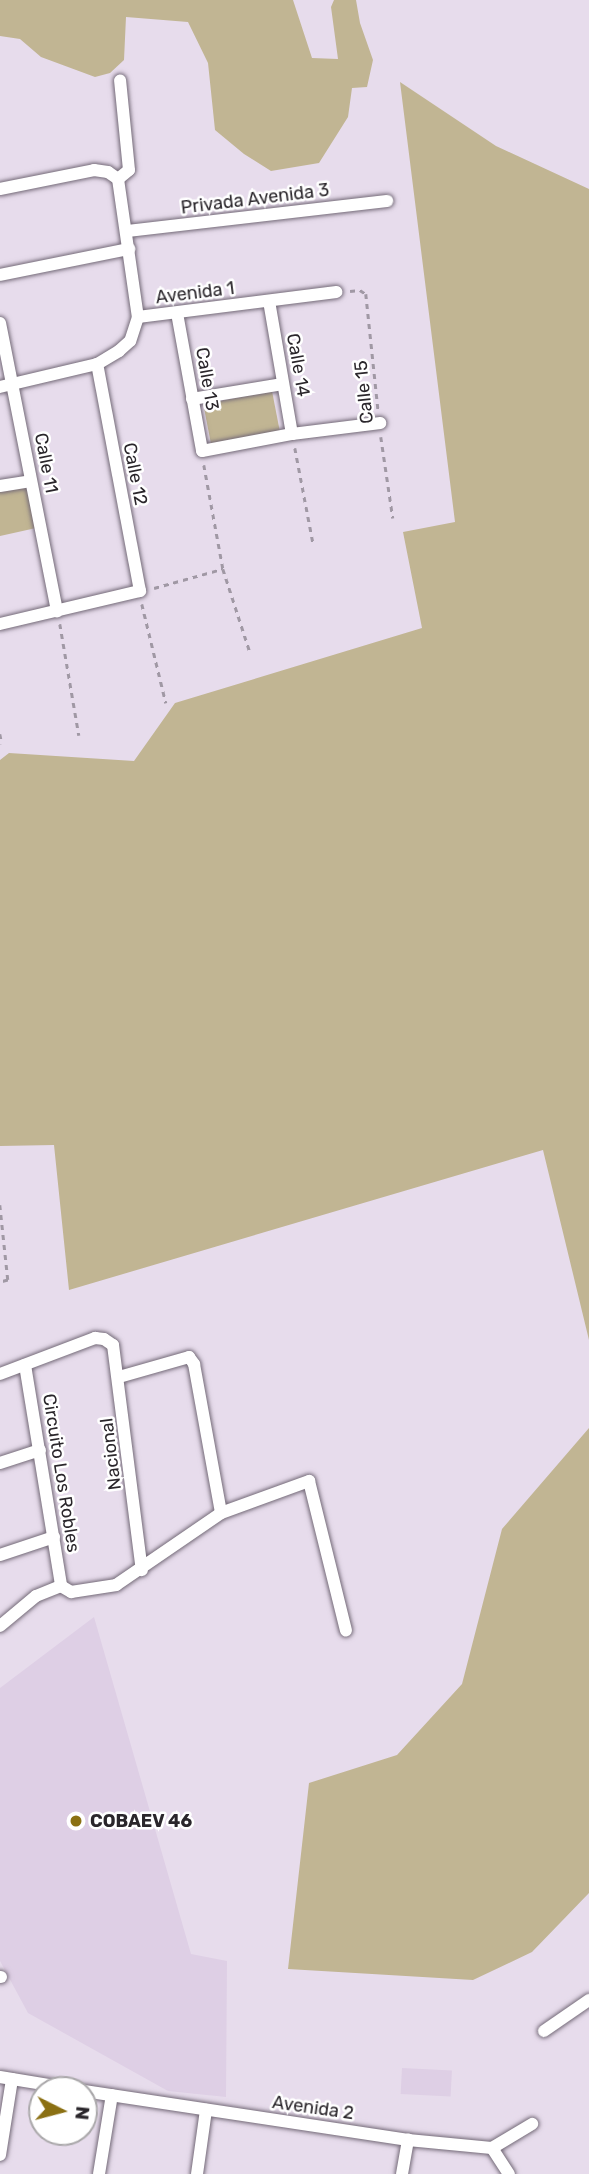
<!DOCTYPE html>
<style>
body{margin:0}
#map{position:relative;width:589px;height:2174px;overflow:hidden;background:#e7dcec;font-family:Rubik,sans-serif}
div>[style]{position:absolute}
.built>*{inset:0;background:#decfe5;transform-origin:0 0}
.green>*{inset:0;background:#c1b593;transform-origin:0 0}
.path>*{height:2.5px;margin-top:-1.25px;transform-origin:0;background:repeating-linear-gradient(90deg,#a098a4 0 5px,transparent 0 10px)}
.roads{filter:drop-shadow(0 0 2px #746a78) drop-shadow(0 0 2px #746a78)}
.minor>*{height:12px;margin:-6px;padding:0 6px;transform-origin:6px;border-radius:6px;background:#fff}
.dots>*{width:19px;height:19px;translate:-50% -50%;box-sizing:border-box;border:4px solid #fff;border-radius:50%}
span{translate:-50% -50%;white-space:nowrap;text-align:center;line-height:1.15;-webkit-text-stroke:5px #fff;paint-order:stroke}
.street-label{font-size:18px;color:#2a262b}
.poi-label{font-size:18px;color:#2a262b;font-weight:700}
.left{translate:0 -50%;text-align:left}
.north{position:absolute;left:28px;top:2076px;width:70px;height:70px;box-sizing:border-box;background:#fff;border:2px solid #aaa8aa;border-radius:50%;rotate:96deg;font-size:19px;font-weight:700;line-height:28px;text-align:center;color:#2a262b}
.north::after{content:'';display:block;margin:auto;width:24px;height:32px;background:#8b7013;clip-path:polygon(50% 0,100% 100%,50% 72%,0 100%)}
</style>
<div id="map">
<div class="built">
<i style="clip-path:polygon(94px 1617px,191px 1954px,227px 1961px,226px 2097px,168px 2091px,28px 2013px,0 1961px,0 1688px)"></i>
<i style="left:402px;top:2068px;width:50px;height:26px;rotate:3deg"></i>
</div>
<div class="green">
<i style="clip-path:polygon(0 0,293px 0,312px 58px,338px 59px,331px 7px,334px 0,356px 0,360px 23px,373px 60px,367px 87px,352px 88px,348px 117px,319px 163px,271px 171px,244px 154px,215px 130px,208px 63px,188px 22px,126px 17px,124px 60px,110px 73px,95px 77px,41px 57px,20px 39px,0 36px)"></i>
<i style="clip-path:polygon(400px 82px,496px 146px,589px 189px,589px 1340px,543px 1150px,69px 1290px,54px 1145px,0 1146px,0 760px,9px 753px,134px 761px,175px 703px,422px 628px,403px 532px,455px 522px)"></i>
<i style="left:272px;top:391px;width:41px;height:70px;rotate:79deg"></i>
<i style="clip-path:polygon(27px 484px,36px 528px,0 536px,0 489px)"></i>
<i style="clip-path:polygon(589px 1428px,589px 1893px,532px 1952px,473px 1980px,288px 1969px,309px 1783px,397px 1755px,462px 1684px,502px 1529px)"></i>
</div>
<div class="path">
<i style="left:350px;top:291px;width:10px;rotate:-6deg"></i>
<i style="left:360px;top:290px;width:7px;rotate:34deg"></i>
<i style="left:366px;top:294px;width:116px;rotate:84deg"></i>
<i style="left:381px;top:437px;width:82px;rotate:81.6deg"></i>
<i style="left:295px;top:448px;width:96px;rotate:79.2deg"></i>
<i style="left:204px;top:465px;width:106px;rotate:79.6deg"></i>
<i style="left:223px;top:569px;width:87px;rotate:72deg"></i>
<i style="left:154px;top:588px;width:71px;rotate:-15.6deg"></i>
<i style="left:142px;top:604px;width:102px;rotate:76.4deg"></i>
<i style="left:60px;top:624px;width:113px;rotate:80.3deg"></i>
<i style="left:0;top:734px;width:10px;rotate:79deg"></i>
<i style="left:0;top:1205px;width:75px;rotate:83.9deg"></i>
<i style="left:8px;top:1280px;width:8px;rotate:166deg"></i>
</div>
<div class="roads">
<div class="minor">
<i style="left:118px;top:179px;width:14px;rotate:-39deg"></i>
<i style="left:129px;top:170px;width:90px;rotate:-95.7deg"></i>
<i style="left:0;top:189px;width:96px;rotate:-11.4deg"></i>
<i style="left:94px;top:170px;width:14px;rotate:8deg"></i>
<i style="left:108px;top:172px;width:12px;rotate:35deg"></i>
<i style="left:118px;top:179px;width:139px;rotate:81.8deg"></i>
<i style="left:138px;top:317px;width:25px;rotate:108deg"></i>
<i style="left:130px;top:341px;width:15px;rotate:138deg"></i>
<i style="left:119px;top:351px;width:26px;rotate:149deg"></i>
<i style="left:97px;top:364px;width:100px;rotate:166.7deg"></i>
<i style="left:127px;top:231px;width:262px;rotate:-6.6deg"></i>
<i style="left:0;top:275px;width:132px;rotate:-11.4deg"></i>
<i style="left:269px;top:301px;width:135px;rotate:80.2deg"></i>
<i style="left:177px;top:313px;width:140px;rotate:79.7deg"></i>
<i style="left:202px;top:451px;width:92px;rotate:-10.7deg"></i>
<i style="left:292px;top:434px;width:89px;rotate:-7.1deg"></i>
<i style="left:138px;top:317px;width:200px;rotate:-7.2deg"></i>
<i style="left:0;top:323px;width:294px;rotate:78.8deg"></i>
<i style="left:192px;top:399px;width:92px;rotate:-9.4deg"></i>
<i style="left:0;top:486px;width:31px;rotate:-9deg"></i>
<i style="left:0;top:624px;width:144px;rotate:-13.3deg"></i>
<i style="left:140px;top:591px;width:231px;rotate:-100.7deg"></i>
<i style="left:25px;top:1365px;width:224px;rotate:80.7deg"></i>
<i style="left:0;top:1374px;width:102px;rotate:-20.8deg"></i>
<i style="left:95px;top:1338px;width:9px;rotate:6deg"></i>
<i style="left:104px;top:1339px;width:11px;rotate:34deg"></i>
<i style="left:113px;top:1345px;width:227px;rotate:82.7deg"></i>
<i style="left:119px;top:1377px;width:73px;rotate:-15.9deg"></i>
<i style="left:189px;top:1357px;width:9px;rotate:54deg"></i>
<i style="left:194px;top:1364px;width:151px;rotate:79.7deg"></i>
<i style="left:0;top:1463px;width:42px;rotate:-18deg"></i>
<i style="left:0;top:1555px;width:57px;rotate:-18.4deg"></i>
<i style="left:0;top:1626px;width:47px;rotate:-39.8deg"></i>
<i style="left:36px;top:1596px;width:27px;rotate:-22deg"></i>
<i style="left:61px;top:1586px;width:12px;rotate:31deg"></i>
<i style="left:71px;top:1592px;width:46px;rotate:-8.8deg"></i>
<i style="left:116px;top:1585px;width:127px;rotate:-34.4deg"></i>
<i style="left:221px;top:1513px;width:94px;rotate:-20deg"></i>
<i style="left:309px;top:1481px;width:154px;rotate:76.1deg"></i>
<i style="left:0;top:1977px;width:1px"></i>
<i style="left:544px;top:2031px;width:55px;rotate:-34.6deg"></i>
<i style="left:0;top:2077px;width:80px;rotate:9.3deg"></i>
<i style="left:84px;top:2091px;width:328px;rotate:8.6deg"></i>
<i style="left:408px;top:2140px;width:84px;rotate:5.4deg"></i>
<i style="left:492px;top:2148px;width:47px;rotate:-31deg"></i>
<i style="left:492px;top:2148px;width:31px;rotate:57deg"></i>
<i style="left:0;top:2155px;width:77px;rotate:-81deg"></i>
<i style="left:99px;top:2174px;width:80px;rotate:-80.7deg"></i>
<i style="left:197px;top:2174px;width:65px;rotate:-82deg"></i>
<i style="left:402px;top:2174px;width:35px;rotate:-80deg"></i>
</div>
</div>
<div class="dots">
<i style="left:76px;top:1821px;background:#8b7013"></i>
</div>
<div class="street-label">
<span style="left:255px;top:199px;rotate:-7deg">Privada Avenida 3</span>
<span style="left:195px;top:293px;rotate:-7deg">Avenida 1</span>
<span style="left:298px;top:365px;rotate:80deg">Calle 14</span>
<span style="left:207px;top:379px;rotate:80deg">Calle 13</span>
<span style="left:364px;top:392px;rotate:-96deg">Calle 15</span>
<span style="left:46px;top:463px;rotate:79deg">Calle 11</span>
<span style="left:135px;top:474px;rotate:79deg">Calle 12</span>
<span style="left:111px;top:1454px;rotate:-97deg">Nacional</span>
<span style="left:61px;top:1473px;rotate:81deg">Circuito Los Robles</span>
<span style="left:313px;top:2108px;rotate:8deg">Avenida 2</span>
</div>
<div class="poi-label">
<span class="left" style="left:90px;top:1821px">COBAEV 46</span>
</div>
<div class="north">N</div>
</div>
